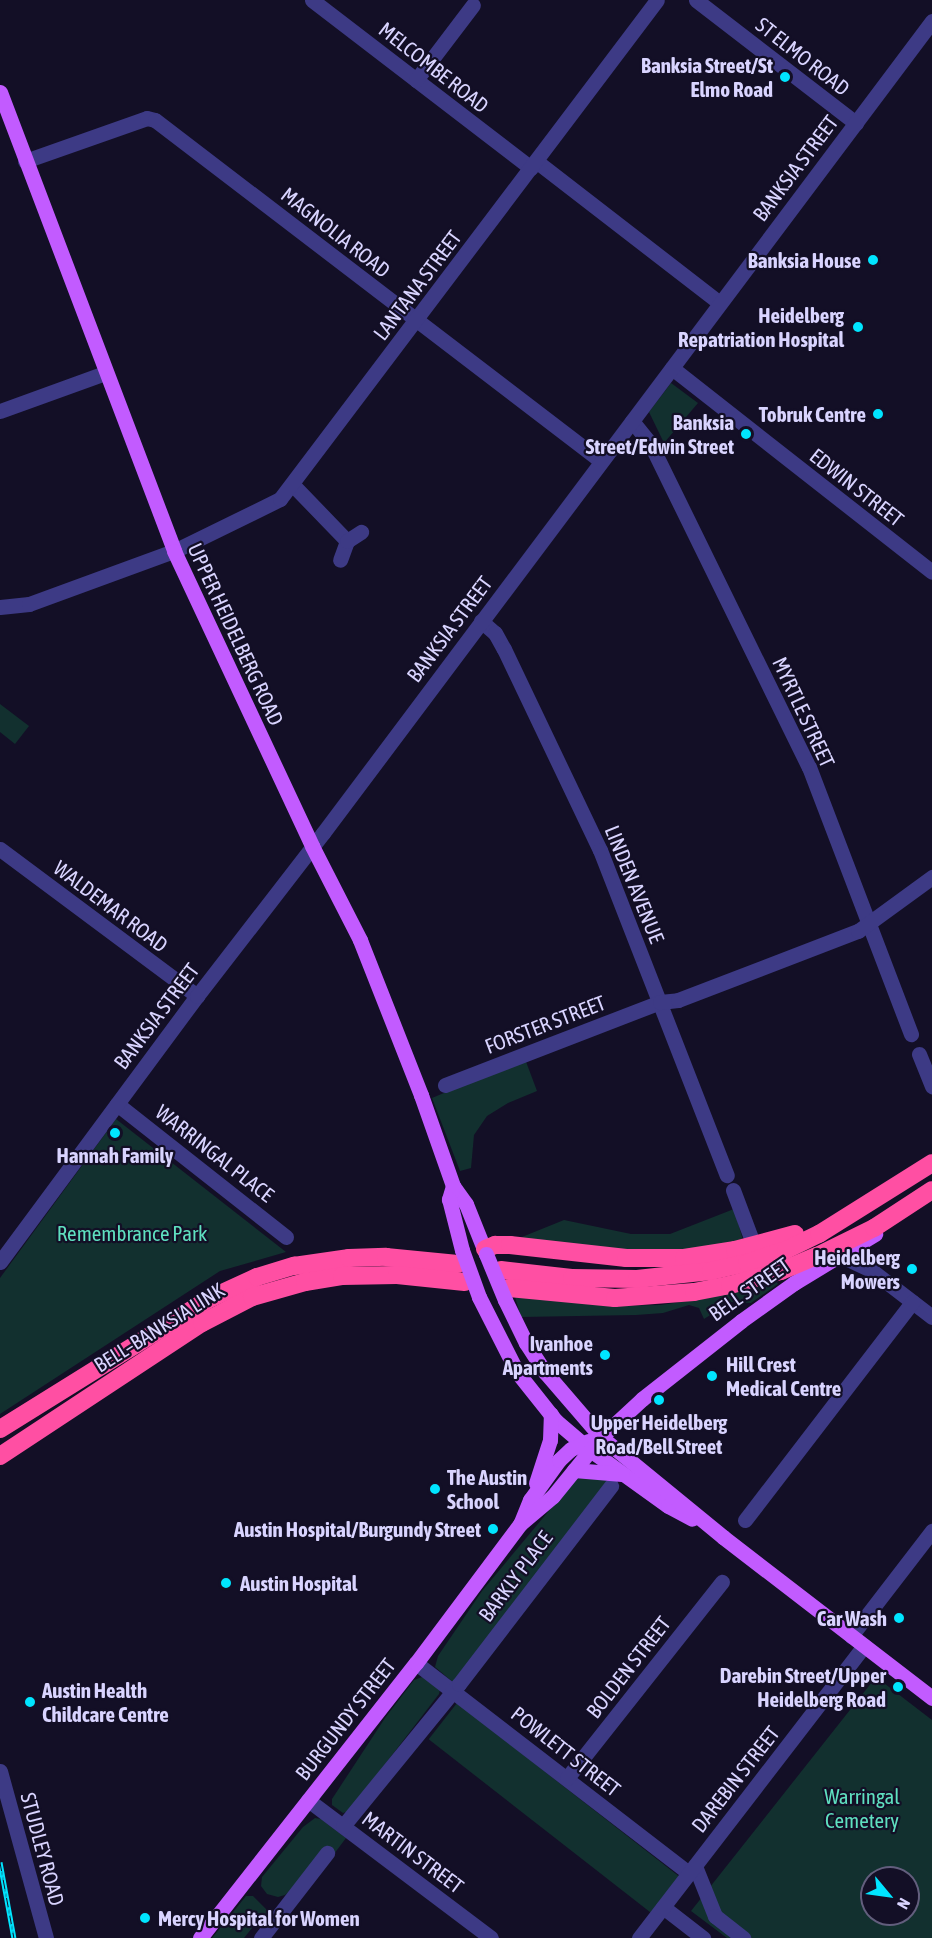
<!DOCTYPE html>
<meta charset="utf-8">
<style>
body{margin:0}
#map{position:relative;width:932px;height:1938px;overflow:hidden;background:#130f26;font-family:"Asap Condensed",sans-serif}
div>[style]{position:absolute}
.green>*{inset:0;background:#12302f;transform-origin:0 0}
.minor>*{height:15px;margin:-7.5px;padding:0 7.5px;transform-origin:7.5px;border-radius:7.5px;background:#3d3a85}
.major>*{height:15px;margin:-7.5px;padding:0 7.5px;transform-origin:7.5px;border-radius:7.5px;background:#c25bff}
.highway>*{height:18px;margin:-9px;padding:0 9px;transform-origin:9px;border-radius:9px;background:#ff4fa3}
.rail>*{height:5px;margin-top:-2.5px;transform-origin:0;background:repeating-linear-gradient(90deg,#130f26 0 9px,#00e5ff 0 18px);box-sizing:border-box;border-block:2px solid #00e5ff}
.major-bridge>*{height:15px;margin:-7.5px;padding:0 7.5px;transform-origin:7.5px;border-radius:7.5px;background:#c25bff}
.dots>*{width:16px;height:16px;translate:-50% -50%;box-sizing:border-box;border:3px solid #130f26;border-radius:50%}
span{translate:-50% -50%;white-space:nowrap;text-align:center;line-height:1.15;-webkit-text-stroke:4.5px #130f26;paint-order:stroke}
.street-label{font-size:21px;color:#d9d4ff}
.poi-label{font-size:21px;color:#d9d4ff;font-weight:700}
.right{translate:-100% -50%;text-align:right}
.left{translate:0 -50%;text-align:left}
.park-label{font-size:21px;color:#5fe0c0}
.north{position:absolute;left:860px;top:1866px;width:60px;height:60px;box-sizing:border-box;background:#130f26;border:2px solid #625e7d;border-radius:50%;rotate:119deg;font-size:16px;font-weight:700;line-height:24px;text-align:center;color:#d9d4ff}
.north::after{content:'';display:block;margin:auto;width:21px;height:27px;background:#00e5ff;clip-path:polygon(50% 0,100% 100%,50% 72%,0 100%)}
</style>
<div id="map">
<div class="green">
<i style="clip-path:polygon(671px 383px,698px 403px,664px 443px,649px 412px)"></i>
<i style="clip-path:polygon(0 704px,29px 726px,15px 744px,0 732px)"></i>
<i style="clip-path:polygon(525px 1059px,537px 1091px,508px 1103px,487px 1116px,474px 1135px,471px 1168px,460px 1171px,432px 1098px)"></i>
<i style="clip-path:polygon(116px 1119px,286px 1252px,220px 1271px,0 1414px,0 1278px)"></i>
<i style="clip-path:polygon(734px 1209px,743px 1240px,674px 1255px,517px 1239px,564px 1220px,631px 1234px,670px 1234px)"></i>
<i style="clip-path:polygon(776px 1281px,778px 1284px,751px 1303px,731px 1302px,704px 1319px,699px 1308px,689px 1305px,663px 1313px,636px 1315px,521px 1317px,515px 1297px,609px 1306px,660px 1305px,708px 1298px)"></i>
<i style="clip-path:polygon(577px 1477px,619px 1480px,454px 1683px,435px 1667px,438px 1656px,482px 1591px)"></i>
<i style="clip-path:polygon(422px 1677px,440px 1690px,439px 1694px,349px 1811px,343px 1813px,332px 1805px,332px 1799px,385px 1718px,414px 1680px)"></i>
<i style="clip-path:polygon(evenodd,876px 1677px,932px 1720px,932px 1938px,727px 1938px,691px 1911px,876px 1677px,872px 1878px,908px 1878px,908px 1914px,872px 1914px,872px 1878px)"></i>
<i style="left:457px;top:1703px;width:282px;height:46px;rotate:38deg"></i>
<i style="clip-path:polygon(315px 1818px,321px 1819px,346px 1838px,334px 1854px,285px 1895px,278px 1897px,267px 1894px,261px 1886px,262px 1877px,303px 1827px)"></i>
<i style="clip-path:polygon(246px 1896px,253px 1896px,267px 1910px,268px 1917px,262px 1927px,256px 1923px,244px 1938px,212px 1938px)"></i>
</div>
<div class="minor">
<i style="left:312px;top:0;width:276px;rotate:37.5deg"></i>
<i style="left:696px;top:0;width:202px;rotate:37.6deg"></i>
<i style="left:416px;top:80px;width:94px;rotate:-52.8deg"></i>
<i style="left:25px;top:161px;width:129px;rotate:-19.4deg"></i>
<i style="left:147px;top:118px;width:8px;rotate:14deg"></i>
<i style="left:155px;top:120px;width:561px;rotate:37.4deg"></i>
<i style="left:536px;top:161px;width:232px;rotate:37.7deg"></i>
<i style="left:672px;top:368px;width:330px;rotate:38.1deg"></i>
<i style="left:0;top:411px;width:112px;rotate:-19.9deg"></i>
<i style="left:632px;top:421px;width:28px;rotate:51deg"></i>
<i style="left:650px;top:443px;width:361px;rotate:63.9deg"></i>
<i style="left:809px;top:767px;width:286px;rotate:69.1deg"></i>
<i style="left:293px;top:485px;width:78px;rotate:46deg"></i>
<i style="left:347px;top:541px;width:20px;rotate:110deg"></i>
<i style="left:347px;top:541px;width:17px;rotate:-33deg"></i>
<i style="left:0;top:607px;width:29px;rotate:-6deg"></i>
<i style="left:29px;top:604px;width:154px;rotate:-20.1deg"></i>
<i style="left:174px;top:551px;width:118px;rotate:-26.1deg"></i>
<i style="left:280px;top:499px;width:625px;rotate:-52.93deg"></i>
<i style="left:481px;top:621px;width:18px;rotate:41deg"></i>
<i style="left:495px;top:633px;width:18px;rotate:61deg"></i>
<i style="left:504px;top:649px;width:223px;rotate:64.5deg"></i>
<i style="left:600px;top:850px;width:349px;rotate:68.7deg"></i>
<i style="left:0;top:849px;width:246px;rotate:36.7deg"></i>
<i style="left:919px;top:1054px;width:35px;rotate:68deg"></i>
<i style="left:445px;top:1085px;width:230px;rotate:-21.1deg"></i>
<i style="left:660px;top:1002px;width:18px;rotate:-6deg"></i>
<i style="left:678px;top:1000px;width:193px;rotate:-21deg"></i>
<i style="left:858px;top:931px;width:92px;rotate:-36.1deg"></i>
<i style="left:117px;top:1104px;width:215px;rotate:38.2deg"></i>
<i style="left:733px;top:1190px;width:60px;rotate:69.4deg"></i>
<i style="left:841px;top:1256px;width:33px;rotate:25deg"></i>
<i style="left:871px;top:1270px;width:77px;rotate:37.6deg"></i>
<i style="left:0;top:1262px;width:331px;rotate:-53.5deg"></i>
<i style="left:197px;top:996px;width:206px;rotate:-52.3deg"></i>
<i style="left:323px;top:833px;width:1015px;rotate:-53.13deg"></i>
<i style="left:745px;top:1520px;width:275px;rotate:-52.5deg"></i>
<i style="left:851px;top:1636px;width:133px;rotate:-52.4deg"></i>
<i style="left:416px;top:1663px;width:344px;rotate:37.6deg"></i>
<i style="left:0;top:1771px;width:173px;rotate:74.6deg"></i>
<i style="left:567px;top:1778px;width:250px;rotate:-51.7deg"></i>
<i style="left:308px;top:1800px;width:229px;rotate:37deg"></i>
<i style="left:343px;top:1826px;width:183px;rotate:-50.8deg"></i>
<i style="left:459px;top:1684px;width:250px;rotate:-52.5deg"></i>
<i style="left:695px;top:1866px;width:54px;rotate:68.2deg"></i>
<i style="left:715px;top:1916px;width:36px;rotate:38deg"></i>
<i style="left:663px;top:1907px;width:51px;rotate:37.8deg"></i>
<i style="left:261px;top:1938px;width:108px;rotate:-52.2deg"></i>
<i style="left:639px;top:1938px;width:369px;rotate:-52.4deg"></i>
</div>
<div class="major">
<i style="left:0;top:92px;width:491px;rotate:69.2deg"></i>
<i style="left:174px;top:551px;width:326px;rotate:64.9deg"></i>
<i style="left:312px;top:846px;width:106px;rotate:62.9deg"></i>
<i style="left:360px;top:940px;width:167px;rotate:68.5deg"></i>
<i style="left:421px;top:1095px;width:96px;rotate:70.6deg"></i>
<i style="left:453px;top:1186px;width:22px;rotate:54deg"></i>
<i style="left:466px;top:1204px;width:54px;rotate:68.2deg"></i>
<i style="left:453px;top:1186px;width:14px;rotate:107deg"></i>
<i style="left:449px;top:1199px;width:53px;rotate:75.7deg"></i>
<i style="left:479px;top:1297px;width:84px;rotate:63.1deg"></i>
<i style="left:517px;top:1372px;width:63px;rotate:51.5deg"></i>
<i style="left:556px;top:1421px;width:45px;rotate:40.5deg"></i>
<i style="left:590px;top:1450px;width:96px;rotate:35.7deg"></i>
<i style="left:668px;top:1506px;width:27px;rotate:28deg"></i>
<i style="left:505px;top:1300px;width:48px;rotate:64deg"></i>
<i style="left:526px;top:1343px;width:35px;rotate:57deg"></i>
<i style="left:545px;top:1372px;width:86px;rotate:49.3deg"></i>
<i style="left:601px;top:1437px;width:158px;rotate:39.3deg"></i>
<i style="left:723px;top:1537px;width:264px;rotate:37.6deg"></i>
<i style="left:574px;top:1470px;width:48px;rotate:4.8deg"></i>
<i style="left:536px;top:1483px;width:45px;rotate:-72deg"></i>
<i style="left:550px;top:1440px;width:26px;rotate:-88deg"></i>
<i style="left:521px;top:1522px;width:24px;rotate:-68deg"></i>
<i style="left:530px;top:1500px;width:49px;rotate:-54.1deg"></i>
<i style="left:559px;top:1460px;width:16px;rotate:-43deg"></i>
<i style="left:571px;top:1449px;width:19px;rotate:-25deg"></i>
<i style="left:200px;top:1938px;width:350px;rotate:-51.9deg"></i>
<i style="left:416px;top:1663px;width:174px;rotate:-53.2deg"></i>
<i style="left:520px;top:1524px;width:43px;rotate:-40.3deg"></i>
<i style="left:553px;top:1496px;width:76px;rotate:-50.9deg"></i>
<i style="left:601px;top:1437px;width:56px;rotate:-42.8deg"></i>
<i style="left:642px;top:1399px;width:126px;rotate:-38.2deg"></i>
<i style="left:741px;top:1321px;width:65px;rotate:-35.6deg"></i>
<i style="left:794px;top:1283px;width:95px;rotate:-31.2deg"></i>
</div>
<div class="highway">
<i style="left:485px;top:1249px;width:11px;rotate:-22deg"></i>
<i style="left:495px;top:1245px;width:15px"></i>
<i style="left:510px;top:1245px;width:117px;rotate:6.4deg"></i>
<i style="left:626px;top:1258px;width:58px"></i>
<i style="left:684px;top:1258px;width:52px;rotate:-8.9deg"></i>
<i style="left:735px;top:1250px;width:62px;rotate:-14.9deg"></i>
<i style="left:501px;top:1270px;width:71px;rotate:6.4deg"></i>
<i style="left:572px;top:1278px;width:65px;rotate:0.9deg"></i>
<i style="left:637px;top:1279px;width:74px;rotate:-6.2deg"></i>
<i style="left:711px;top:1271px;width:37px;rotate:-13deg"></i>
<i style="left:747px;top:1263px;width:41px;rotate:-18.4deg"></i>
<i style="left:786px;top:1250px;width:37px;rotate:-26deg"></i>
<i style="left:819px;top:1234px;width:133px;rotate:-32.1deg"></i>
<i style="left:509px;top:1288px;width:106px;rotate:5.4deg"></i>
<i style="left:615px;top:1298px;width:79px;rotate:-4.3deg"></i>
<i style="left:694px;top:1292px;width:37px;rotate:-11deg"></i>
<i style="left:730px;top:1285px;width:53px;rotate:-15.4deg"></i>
<i style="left:781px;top:1271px;width:39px;rotate:-23deg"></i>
<i style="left:817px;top:1256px;width:64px;rotate:-26.2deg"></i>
<i style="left:874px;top:1228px;width:69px;rotate:-33.2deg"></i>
<i style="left:0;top:1429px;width:244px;rotate:-31.9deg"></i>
<i style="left:207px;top:1300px;width:55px;rotate:-24.7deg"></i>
<i style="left:257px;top:1277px;width:39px;rotate:-17deg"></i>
<i style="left:294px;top:1266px;width:56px;rotate:-8.3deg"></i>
<i style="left:349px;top:1258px;width:37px;rotate:-2deg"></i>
<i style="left:386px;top:1257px;width:72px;rotate:5.6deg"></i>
<i style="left:0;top:1456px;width:242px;rotate:-33.4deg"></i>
<i style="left:202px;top:1323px;width:56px;rotate:-27.5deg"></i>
<i style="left:252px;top:1297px;width:55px;rotate:-15.8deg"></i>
<i style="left:305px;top:1282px;width:37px;rotate:-9deg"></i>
<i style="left:342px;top:1276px;width:55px;rotate:-1deg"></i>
<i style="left:397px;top:1275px;width:68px;rotate:5.9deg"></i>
</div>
<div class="rail">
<i style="left:0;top:1862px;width:77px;rotate:79.6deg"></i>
</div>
<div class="major-bridge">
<i style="left:462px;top:1250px;width:50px;rotate:70.1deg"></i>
<i style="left:486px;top:1254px;width:50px;rotate:67.6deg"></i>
</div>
<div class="dots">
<i style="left:785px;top:77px;background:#00e5ff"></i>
<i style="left:873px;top:260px;background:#00e5ff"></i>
<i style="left:858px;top:327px;background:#00e5ff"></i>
<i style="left:878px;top:414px;background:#00e5ff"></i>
<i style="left:746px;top:434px;background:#00e5ff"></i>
<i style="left:115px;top:1133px;background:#00e5ff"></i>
<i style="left:912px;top:1269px;background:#00e5ff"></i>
<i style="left:605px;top:1355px;background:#00e5ff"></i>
<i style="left:712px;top:1376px;background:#00e5ff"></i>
<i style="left:659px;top:1400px;background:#00e5ff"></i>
<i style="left:435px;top:1489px;background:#00e5ff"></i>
<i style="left:493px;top:1529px;background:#00e5ff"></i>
<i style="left:226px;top:1583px;background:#00e5ff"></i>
<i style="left:899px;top:1618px;background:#00e5ff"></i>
<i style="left:898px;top:1687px;background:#00e5ff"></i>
<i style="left:30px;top:1702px;background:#00e5ff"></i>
<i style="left:145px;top:1918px;background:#00e5ff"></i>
</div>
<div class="street-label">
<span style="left:803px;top:56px;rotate:38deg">ST ELMO ROAD</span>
<span style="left:434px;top:67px;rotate:38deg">MELCOMBE ROAD</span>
<span style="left:795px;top:168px;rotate:-53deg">BANKSIA STREET</span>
<span style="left:336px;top:232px;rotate:38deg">MAGNOLIA ROAD</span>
<span style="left:417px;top:285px;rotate:-53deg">LANTANA STREET</span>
<span style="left:857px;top:487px;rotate:38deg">EDWIN STREET</span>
<span style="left:449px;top:629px;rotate:-53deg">BANKSIA STREET</span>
<span style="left:236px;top:634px;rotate:65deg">UPPER HEIDELBERG ROAD</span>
<span style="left:804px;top:712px;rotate:65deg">MYRTLE STREET</span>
<span style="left:635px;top:884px;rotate:68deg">LINDEN AVENUE</span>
<span style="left:111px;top:906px;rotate:37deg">WALDEMAR ROAD</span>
<span style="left:156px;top:1016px;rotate:-53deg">BANKSIA STREET</span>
<span style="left:545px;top:1024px;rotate:-21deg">FORSTER STREET</span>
<span style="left:215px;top:1153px;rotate:38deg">WARRINGAL PLACE</span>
<span style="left:749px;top:1289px;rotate:-35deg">BELL STREET</span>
<span style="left:159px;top:1327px;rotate:-32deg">BELL–BANKSIA LINK</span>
<span style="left:515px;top:1576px;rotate:-53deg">BARKLY PLACE</span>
<span style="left:628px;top:1667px;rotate:-52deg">BOLDEN STREET</span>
<span style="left:345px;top:1719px;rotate:-52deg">BURGUNDY STREET</span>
<span style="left:566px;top:1751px;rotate:38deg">POWLETT STREET</span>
<span style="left:735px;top:1779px;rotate:-52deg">DAREBIN STREET</span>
<span style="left:43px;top:1849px;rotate:75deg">STUDLEY ROAD</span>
<span style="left:413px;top:1852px;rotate:37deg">MARTIN STREET</span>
</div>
<div class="poi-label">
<span class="right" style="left:773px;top:77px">Banksia Street/St<br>Elmo Road</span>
<span class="right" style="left:861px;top:260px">Banksia House</span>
<span class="right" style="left:844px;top:327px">Heidelberg<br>Repatriation Hospital</span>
<span class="right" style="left:866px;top:414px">Tobruk Centre</span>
<span class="right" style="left:734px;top:434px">Banksia<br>Street/Edwin Street</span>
<span style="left:115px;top:1155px">Hannah Family</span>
<span class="right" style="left:900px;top:1269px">Heidelberg<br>Mowers</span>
<span class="right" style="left:593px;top:1355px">Ivanhoe<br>Apartments</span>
<span class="left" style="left:726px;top:1376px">Hill Crest<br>Medical Centre</span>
<span style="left:659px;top:1434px">Upper Heidelberg<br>Road/Bell Street</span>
<span class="left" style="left:447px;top:1489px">The Austin<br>School</span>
<span class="right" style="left:481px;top:1529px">Austin Hospital/Burgundy Street</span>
<span class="left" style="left:240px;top:1583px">Austin Hospital</span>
<span class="right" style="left:887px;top:1618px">Car Wash</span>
<span class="right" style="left:886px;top:1687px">Darebin Street/Upper<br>Heidelberg Road</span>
<span class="left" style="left:42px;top:1702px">Austin Health<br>Childcare Centre</span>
<span class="left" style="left:158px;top:1918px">Mercy Hospital for Women</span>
</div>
<div class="park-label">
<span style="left:132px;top:1233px">Remembrance Park</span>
<span style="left:862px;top:1808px">Warringal<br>Cemetery</span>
</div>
<div class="north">N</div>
</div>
